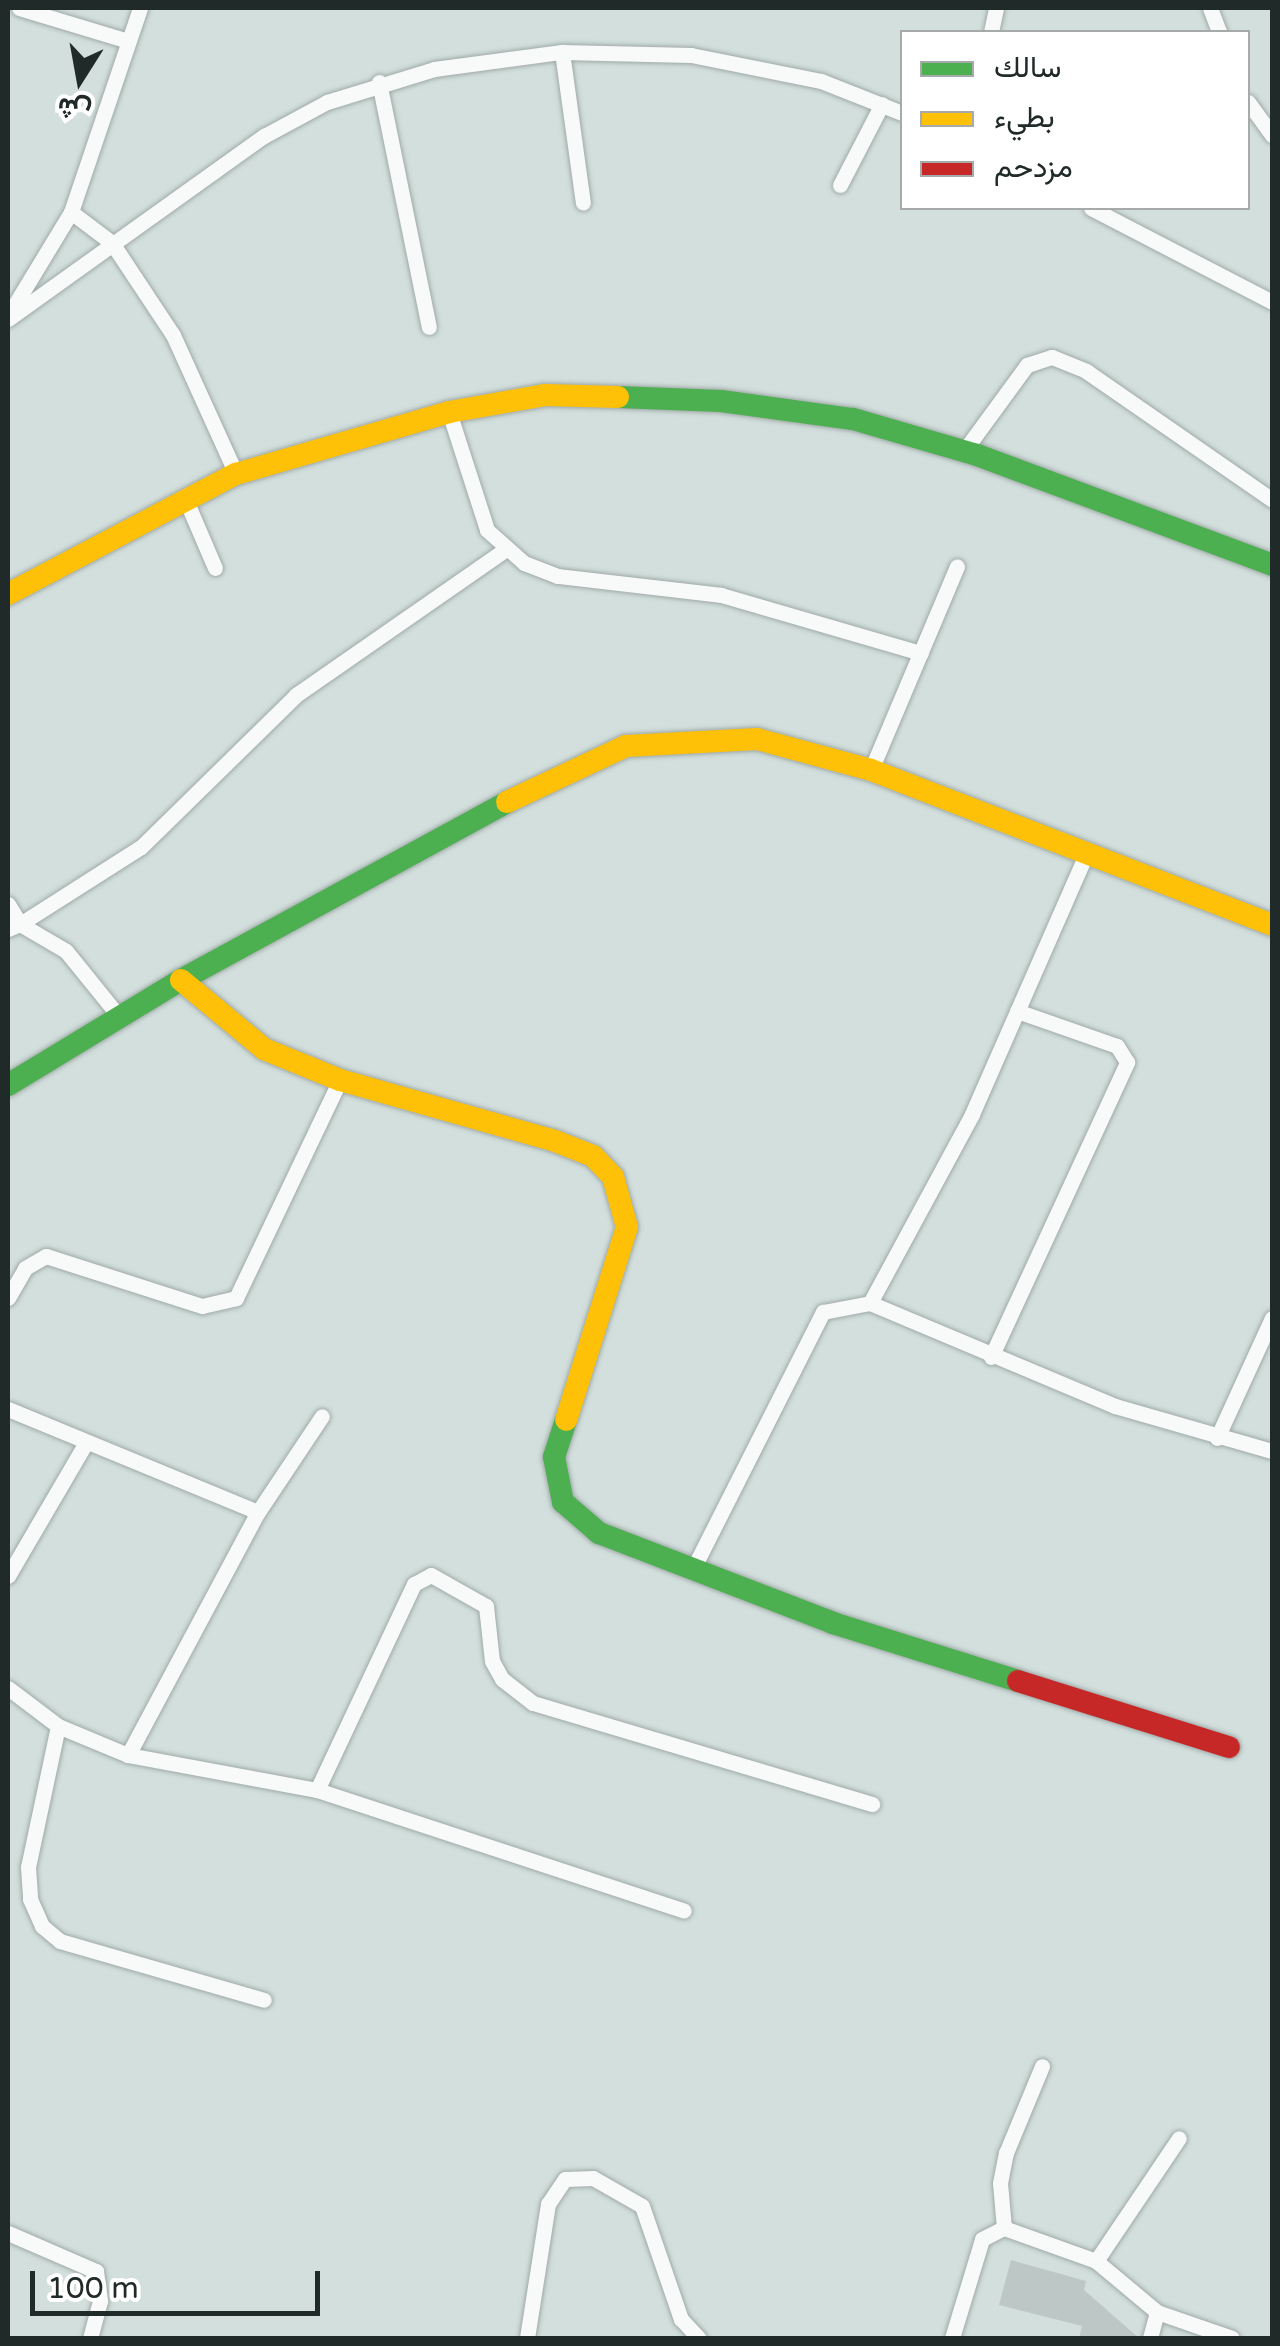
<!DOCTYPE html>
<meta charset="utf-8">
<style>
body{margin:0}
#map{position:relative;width:1280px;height:2346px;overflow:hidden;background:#d2dfdc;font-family:"Varela Round",Vazirmatn,sans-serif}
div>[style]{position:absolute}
.building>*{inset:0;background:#bdc8c6}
.roads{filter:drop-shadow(0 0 2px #a0aaa8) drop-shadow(0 0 2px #a0aaa8)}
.street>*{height:15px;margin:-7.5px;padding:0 7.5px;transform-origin:7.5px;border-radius:7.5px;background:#f8fafa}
.fast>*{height:22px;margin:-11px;padding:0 11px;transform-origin:11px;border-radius:11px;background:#4caf50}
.slow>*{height:22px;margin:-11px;padding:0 11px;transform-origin:11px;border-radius:11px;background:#ffc107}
.jam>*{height:22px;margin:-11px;padding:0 11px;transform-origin:11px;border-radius:11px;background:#c62828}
span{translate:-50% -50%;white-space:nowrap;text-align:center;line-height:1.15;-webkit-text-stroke:8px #fff;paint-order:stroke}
.frame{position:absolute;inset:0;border:10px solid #202a28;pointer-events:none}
.legend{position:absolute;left:900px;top:30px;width:350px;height:180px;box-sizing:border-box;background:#fff;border:2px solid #a6aaa9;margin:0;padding:12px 18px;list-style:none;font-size:30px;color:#202a28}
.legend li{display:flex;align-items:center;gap:20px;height:50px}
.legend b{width:50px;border:2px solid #a6aaa9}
.north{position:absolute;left:30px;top:30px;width:100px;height:100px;-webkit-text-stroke:8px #fff;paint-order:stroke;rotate:191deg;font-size:28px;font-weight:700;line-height:40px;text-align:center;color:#202a28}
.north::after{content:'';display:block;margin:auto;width:35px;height:45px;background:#202a28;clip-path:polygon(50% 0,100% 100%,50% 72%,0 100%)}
.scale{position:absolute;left:30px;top:2271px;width:290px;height:45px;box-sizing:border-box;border:5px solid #202a28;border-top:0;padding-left:12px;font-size:30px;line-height:35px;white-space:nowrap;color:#202a28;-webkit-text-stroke:8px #fff;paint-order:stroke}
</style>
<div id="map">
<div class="building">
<i style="clip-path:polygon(1011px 2260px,1086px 2281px,1084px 2290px,1139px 2338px,1079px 2338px,1082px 2326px,999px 2305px)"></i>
</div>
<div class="roads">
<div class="street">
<i style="left:19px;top:8px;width:114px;rotate:16.8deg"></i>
<i style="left:1210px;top:8px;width:26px;rotate:69deg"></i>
<i style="left:991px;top:32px;width:25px;rotate:-78deg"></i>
<i style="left:562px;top:52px;width:152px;rotate:82.1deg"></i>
<i style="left:379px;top:82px;width:250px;rotate:78.5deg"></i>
<i style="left:1248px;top:102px;width:41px;rotate:54deg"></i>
<i style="left:840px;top:185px;width:91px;rotate:-62.6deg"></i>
<i style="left:1091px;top:208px;width:204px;rotate:27.4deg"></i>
<i style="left:71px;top:212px;width:51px;rotate:37.1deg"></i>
<i style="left:112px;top:243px;width:110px;rotate:56.5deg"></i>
<i style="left:173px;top:335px;width:153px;rotate:65.6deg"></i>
<i style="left:11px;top:311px;width:116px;rotate:-58.8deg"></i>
<i style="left:71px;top:212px;width:215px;rotate:-71.3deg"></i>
<i style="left:8px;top:319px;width:315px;rotate:-35.6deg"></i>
<i style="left:264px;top:136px;width:72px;rotate:-28.4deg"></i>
<i style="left:327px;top:102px;width:112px;rotate:-17.1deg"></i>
<i style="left:434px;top:69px;width:129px;rotate:-7.6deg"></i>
<i style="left:562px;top:52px;width:129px;rotate:1.3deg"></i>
<i style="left:691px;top:55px;width:133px;rotate:11.3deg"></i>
<i style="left:821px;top:81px;width:87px;rotate:21.6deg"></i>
<i style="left:449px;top:412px;width:124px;rotate:72.1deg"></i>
<i style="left:487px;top:530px;width:50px;rotate:41.7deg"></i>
<i style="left:524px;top:563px;width:36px;rotate:21deg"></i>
<i style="left:558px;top:576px;width:164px;rotate:6.6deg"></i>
<i style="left:721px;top:595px;width:208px;rotate:16.2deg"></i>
<i style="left:964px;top:451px;width:107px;rotate:-53.8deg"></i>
<i style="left:1027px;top:365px;width:26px;rotate:-18deg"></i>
<i style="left:1052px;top:357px;width:37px;rotate:22deg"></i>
<i style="left:1086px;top:371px;width:226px;rotate:34.7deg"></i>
<i style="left:185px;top:498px;width:76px;rotate:66.8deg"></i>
<i style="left:871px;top:770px;width:221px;rotate:-67.1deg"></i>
<i style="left:8px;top:904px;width:23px;rotate:59deg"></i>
<i style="left:20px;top:924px;width:143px;rotate:-32.5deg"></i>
<i style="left:141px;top:847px;width:217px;rotate:-44.4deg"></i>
<i style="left:296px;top:695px;width:254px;rotate:-34.8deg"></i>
<i style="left:8px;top:929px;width:13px;rotate:-23deg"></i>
<i style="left:20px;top:924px;width:53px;rotate:30.4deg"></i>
<i style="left:66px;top:951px;width:87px;rotate:51deg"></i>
<i style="left:8px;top:1298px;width:34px;rotate:-60deg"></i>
<i style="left:25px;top:1268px;width:24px;rotate:-30deg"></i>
<i style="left:46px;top:1256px;width:164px;rotate:17.8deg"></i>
<i style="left:202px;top:1306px;width:35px;rotate:-13deg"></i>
<i style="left:236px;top:1298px;width:242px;rotate:-64.5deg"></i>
<i style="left:870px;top:1303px;width:266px;rotate:22.8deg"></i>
<i style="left:1115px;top:1406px;width:163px;rotate:16deg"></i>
<i style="left:991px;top:1357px;width:325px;rotate:-65.2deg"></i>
<i style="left:1127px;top:1062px;width:19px;rotate:-122deg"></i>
<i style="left:1117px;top:1046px;width:106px;rotate:-160.7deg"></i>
<i style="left:8px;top:1409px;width:270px;rotate:22.4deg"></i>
<i style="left:1217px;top:1438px;width:132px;rotate:-65.4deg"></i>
<i style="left:694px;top:1567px;width:286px;rotate:-63.2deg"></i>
<i style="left:823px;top:1312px;width:48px;rotate:-10.8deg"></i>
<i style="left:870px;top:1303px;width:215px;rotate:-61.6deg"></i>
<i style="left:972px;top:1114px;width:282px;rotate:-66.3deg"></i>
<i style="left:8px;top:1576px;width:153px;rotate:-59.7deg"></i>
<i style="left:8px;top:1688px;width:63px;rotate:37.2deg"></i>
<i style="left:58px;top:1726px;width:76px;rotate:22.5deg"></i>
<i style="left:128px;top:1755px;width:192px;rotate:10.5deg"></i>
<i style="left:317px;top:1790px;width:386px;rotate:18.2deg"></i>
<i style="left:58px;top:1726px;width:144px;rotate:102deg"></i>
<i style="left:28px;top:1867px;width:32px;rotate:86deg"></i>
<i style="left:30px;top:1899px;width:30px;rotate:66deg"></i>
<i style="left:42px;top:1926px;width:23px;rotate:40deg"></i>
<i style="left:60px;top:1941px;width:212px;rotate:16.1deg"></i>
<i style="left:128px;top:1755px;width:276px;rotate:-61.9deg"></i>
<i style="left:258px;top:1512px;width:115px;rotate:-56.3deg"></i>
<i style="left:317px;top:1790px;width:228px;rotate:-64.8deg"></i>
<i style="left:414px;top:1584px;width:19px;rotate:-28deg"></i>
<i style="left:431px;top:1575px;width:63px;rotate:29.4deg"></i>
<i style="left:486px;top:1606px;width:55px;rotate:83.8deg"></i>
<i style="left:492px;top:1661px;width:21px;rotate:61deg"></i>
<i style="left:502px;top:1679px;width:39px;rotate:38deg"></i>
<i style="left:533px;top:1703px;width:354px;rotate:16.6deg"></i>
<i style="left:1004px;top:2228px;width:45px;rotate:-95.1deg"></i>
<i style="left:1000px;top:2183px;width:31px;rotate:-79deg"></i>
<i style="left:1006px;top:2153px;width:94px;rotate:-67.5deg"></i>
<i style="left:8px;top:2233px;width:96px;rotate:23.4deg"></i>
<i style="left:96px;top:2271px;width:30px;rotate:82deg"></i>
<i style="left:100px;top:2301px;width:38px;rotate:105deg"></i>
<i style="left:1096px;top:2261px;width:148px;rotate:-56deg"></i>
<i style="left:527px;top:2338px;width:136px;rotate:-81.1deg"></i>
<i style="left:548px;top:2204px;width:30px;rotate:-56deg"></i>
<i style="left:565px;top:2179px;width:28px;rotate:-2deg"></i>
<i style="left:593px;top:2178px;width:56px;rotate:29.7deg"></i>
<i style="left:642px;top:2206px;width:120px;rotate:71deg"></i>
<i style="left:681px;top:2319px;width:26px;rotate:47deg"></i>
<i style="left:952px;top:2338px;width:103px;rotate:-73.1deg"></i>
<i style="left:982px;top:2239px;width:25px;rotate:-27deg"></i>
<i style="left:1004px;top:2228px;width:98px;rotate:19.7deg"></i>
<i style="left:1096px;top:2261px;width:80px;rotate:39.9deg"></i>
<i style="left:1157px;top:2312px;width:79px;rotate:19.1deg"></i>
<i style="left:1150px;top:2338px;width:27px;rotate:-75deg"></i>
</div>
<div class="fast">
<i style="left:618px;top:397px;width:103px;rotate:2.2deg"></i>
<i style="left:721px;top:401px;width:133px;rotate:7.8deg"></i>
<i style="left:853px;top:419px;width:129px;rotate:16.2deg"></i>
<i style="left:977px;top:455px;width:315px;rotate:20.4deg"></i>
<i style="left:8px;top:1085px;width:202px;rotate:-31.3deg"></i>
<i style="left:181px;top:980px;width:371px;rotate:-28.6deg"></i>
<i style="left:566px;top:1420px;width:39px;rotate:108deg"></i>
<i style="left:554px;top:1457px;width:46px;rotate:78.7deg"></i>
<i style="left:563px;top:1502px;width:48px;rotate:40.7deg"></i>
<i style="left:599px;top:1533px;width:251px;rotate:21deg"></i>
<i style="left:833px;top:1623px;width:194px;rotate:17.4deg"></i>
</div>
<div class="slow">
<i style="left:8px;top:594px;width:258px;rotate:-27.8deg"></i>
<i style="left:236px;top:474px;width:222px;rotate:-16.2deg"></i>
<i style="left:449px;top:412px;width:97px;rotate:-10deg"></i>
<i style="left:545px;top:395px;width:73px;rotate:1.6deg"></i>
<i style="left:507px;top:802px;width:132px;rotate:-25.2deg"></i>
<i style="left:626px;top:746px;width:131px;rotate:-3.1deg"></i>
<i style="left:757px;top:739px;width:118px;rotate:15.2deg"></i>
<i style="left:871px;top:770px;width:430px;rotate:21.1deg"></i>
<i style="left:181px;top:980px;width:108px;rotate:39.7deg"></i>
<i style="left:264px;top:1049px;width:82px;rotate:22.2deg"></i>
<i style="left:340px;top:1080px;width:223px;rotate:15.8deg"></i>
<i style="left:555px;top:1141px;width:41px;rotate:21.5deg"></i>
<i style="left:593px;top:1156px;width:29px;rotate:46deg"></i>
<i style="left:613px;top:1177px;width:52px;rotate:74.4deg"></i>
<i style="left:627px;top:1227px;width:202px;rotate:107.5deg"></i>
</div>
<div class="jam">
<i style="left:1018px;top:1681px;width:221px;rotate:17.4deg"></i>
</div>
</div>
<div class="frame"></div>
<ul class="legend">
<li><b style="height:12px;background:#4caf50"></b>سالك</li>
<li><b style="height:12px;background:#ffc107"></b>بطيء</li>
<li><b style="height:12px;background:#c62828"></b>مزدحم</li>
</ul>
<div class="north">ش</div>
<div class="scale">100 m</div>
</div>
